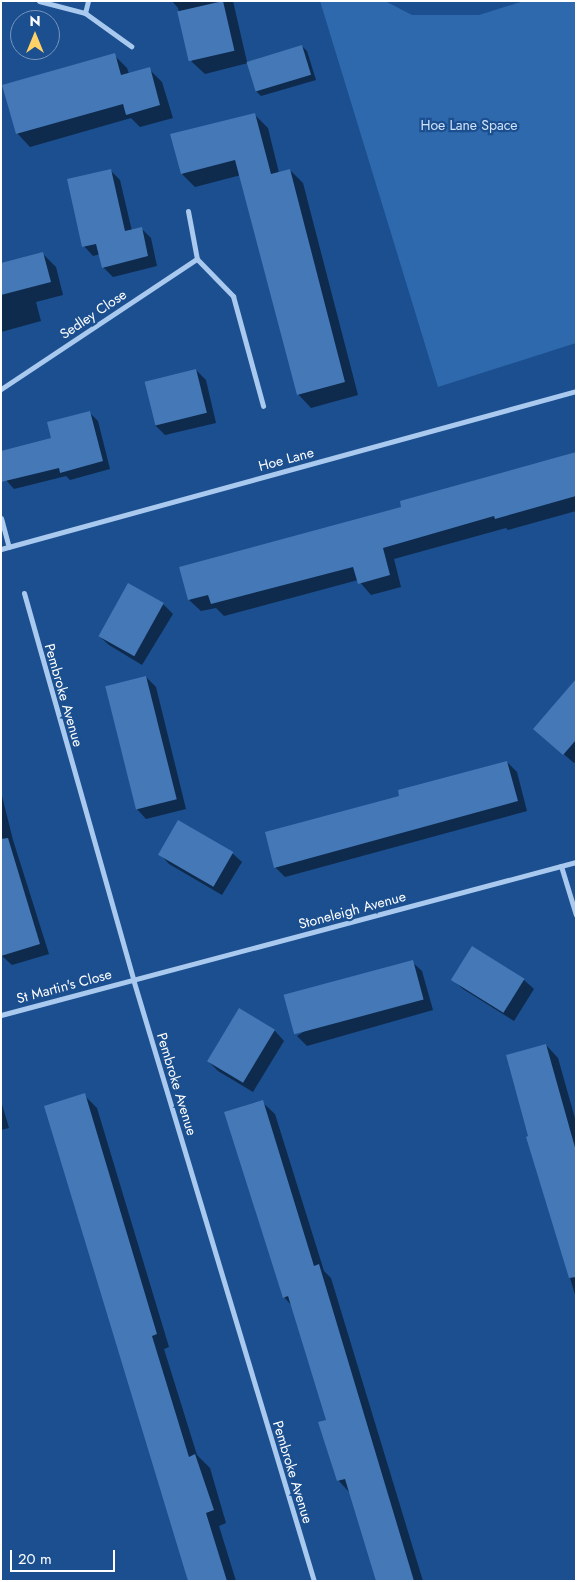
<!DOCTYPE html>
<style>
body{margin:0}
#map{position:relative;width:577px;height:1582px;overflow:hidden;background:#1b4f8f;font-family:Jost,sans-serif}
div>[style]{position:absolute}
.green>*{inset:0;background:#2e69ad}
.shadow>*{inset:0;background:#0007}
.building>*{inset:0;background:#4478b7;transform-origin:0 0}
.street>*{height:5px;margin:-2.5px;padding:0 2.5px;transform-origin:2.5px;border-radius:2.5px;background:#a9c9ee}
span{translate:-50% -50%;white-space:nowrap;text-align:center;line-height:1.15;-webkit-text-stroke:4.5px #1b4f8f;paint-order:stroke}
.park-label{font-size:14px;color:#cfe3fa}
.street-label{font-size:14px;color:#fff}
.frame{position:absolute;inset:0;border:2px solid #fff;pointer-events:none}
.north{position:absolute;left:10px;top:10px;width:50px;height:50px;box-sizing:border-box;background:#1b4f8f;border:1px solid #7695bc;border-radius:50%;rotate:0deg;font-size:14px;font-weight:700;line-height:20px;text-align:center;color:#fff}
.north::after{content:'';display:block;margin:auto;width:18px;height:22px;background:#ffd166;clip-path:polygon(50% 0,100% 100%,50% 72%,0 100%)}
.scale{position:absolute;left:10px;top:1550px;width:105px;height:22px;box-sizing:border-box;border:2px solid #fff;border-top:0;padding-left:6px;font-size:15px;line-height:18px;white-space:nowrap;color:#fff;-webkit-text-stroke:4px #1b4f8f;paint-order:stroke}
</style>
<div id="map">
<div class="green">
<i style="clip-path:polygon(320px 1px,385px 1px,412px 15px,479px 15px,524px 1px,576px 1px,576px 343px,438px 387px)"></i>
</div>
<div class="shadow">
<i style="clip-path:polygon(172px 1px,233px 1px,247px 62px,302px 46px,307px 51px,316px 80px,261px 96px,256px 91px,248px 63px,205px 74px,192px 62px,178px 8px)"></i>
<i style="clip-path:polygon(114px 55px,127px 68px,129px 74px,149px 69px,162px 82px,173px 118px,140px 127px,131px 118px,30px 147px,17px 133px)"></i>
<i style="clip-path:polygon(255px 115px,268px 128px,279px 173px,290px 170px,303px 183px,358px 395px,311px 408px,298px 394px,241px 175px,195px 187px,182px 174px)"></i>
<i style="clip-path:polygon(110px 170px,120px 180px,132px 231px,141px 228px,151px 238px,157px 266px,113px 277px,103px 267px,100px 254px,93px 256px,84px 246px)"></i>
<i style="clip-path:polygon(43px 254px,56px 267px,63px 295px,36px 302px,41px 321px,1px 332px,1px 265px)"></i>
<i style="clip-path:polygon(196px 370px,206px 380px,216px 423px,165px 435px,155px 425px)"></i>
<i style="clip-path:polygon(89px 412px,98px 421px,110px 469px,70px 480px,66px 476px,14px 489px,6px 480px,53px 439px)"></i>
<i style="clip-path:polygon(576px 452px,576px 511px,508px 530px,506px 528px,394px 559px,401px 587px,371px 595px,358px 580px,224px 616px,216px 608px,201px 611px,189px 600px,403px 508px)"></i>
<i style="clip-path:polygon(163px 604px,173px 614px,142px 665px,109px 645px,99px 636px)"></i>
<i style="clip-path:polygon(146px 677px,156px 687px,186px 809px,146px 819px,137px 809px)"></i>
<i style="clip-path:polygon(576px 687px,576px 761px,574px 763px,545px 738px)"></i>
<i style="clip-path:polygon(507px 762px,517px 772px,527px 811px,285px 877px,275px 867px,401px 796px)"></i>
<i style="clip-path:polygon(1px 792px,13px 840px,49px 954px,12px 965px,1px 955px)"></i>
<i style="clip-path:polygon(232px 853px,242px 862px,222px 895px,169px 864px,160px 854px)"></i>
<i style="clip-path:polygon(412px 962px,422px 971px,433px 1010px,307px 1046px,297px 1036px)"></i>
<i style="clip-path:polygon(453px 980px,524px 980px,534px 989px,514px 1021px,463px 989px)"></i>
<i style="clip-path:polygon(239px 1010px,275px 1031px,284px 1041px,253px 1092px,218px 1071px,208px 1061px)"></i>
<i style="clip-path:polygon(546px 1045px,558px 1058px,576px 1122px,576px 1298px,528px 1138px,530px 1137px)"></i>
<i style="clip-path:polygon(84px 1095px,97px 1108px,169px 1347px,164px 1349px,197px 1455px,210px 1468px,226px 1523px,219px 1526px,236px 1581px,188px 1581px)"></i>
<i style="clip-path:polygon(1px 1101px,9px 1128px,1px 1130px)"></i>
<i style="clip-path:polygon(262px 1102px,275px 1114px,324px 1271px,331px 1278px,423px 1581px,377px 1581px,350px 1493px,338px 1480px,327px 1421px,292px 1306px,284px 1297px)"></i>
</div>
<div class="building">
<i style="left:223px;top:1px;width:51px;height:47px;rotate:77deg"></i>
<i style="left:302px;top:45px;width:31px;height:58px;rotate:73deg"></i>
<i style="clip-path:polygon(115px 53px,121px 75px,150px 67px,160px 105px,126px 115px,123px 104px,16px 134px,2px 85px)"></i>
<i style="clip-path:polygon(255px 113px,271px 174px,290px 169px,345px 382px,297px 395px,235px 160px,181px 174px,170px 134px)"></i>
<i style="clip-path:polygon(111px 169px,125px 231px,142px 227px,148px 256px,102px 268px,96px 244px,82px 247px,67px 179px)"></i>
<i style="clip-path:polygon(43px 252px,51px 282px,1px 295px,1px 263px)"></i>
<i style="left:196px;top:369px;width:45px;height:53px;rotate:76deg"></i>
<i style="clip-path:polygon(90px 411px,103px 461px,60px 473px,59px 468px,1px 482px,1px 451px,51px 438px,47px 422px)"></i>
<i style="clip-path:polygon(576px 452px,576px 496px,495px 519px,494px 516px,383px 548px,390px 575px,358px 584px,353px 567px,211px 604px,208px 595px,188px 600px,179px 567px,401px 507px,400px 501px)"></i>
<i style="left:128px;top:583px;width:41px;height:61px;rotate:29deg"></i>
<i style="left:146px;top:676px;width:127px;height:42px;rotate:76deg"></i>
<i style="clip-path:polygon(576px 679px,576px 740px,563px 755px,533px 729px)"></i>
<i style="clip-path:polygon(507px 761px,518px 801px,274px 868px,265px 832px,399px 796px,398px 790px)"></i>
<i style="left:178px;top:820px;width:64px;height:40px;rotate:30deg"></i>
<i style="clip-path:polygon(8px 838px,40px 944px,1px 956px,1px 839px)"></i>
<i style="left:472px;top:946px;width:62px;height:40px;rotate:32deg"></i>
<i style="left:413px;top:960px;width:41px;height:134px;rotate:75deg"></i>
<i style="left:239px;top:1008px;width:42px;height:62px;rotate:31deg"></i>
<i style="clip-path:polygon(546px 1044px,576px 1151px,576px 1277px,569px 1278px,526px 1137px,528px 1136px,506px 1055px)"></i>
<i style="clip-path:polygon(85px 1093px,157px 1334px,152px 1336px,189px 1457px,195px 1454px,214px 1510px,206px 1513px,227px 1581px,188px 1581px,44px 1106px)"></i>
<i style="clip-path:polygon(263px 1100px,314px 1266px,319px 1264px,414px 1581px,376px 1581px,345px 1479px,337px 1481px,318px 1422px,326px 1420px,288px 1296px,283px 1298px,224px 1112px)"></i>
</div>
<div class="street">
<i style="left:39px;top:1px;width:48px;rotate:14.6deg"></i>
<i style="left:85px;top:13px;width:57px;rotate:35.7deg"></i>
<i style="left:85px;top:13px;width:12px;rotate:-76deg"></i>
<i style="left:188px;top:211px;width:49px;rotate:79.4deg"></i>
<i style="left:197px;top:259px;width:52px;rotate:45.8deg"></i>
<i style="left:233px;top:296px;width:114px;rotate:74.7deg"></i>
<i style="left:1px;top:389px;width:235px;rotate:-33.6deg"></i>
<i style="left:1px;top:518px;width:30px;rotate:75deg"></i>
<i style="left:1px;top:549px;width:596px;rotate:-15.36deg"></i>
<i style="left:24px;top:593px;width:401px;rotate:74.2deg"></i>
<i style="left:133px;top:979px;width:629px;rotate:73.27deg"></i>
<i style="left:561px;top:866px;width:51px;rotate:73deg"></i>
<i style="left:1px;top:1015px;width:595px;rotate:-14.9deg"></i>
</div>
<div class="park-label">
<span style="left:469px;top:125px">Hoe Lane Space</span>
</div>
<div class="street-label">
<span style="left:93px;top:314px;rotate:-34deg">Sedley Close</span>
<span style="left:286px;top:459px;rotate:-15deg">Hoe Lane</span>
<span style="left:64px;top:695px;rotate:74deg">Pembroke Avenue</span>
<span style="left:352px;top:910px;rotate:-15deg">Stoneleigh Avenue</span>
<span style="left:64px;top:986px;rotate:-15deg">St Martin's Close</span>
<span style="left:177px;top:1084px;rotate:73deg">Pembroke Avenue</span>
<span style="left:293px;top:1472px;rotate:73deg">Pembroke Avenue</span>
</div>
<div class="frame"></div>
<div class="north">N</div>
<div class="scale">20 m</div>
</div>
